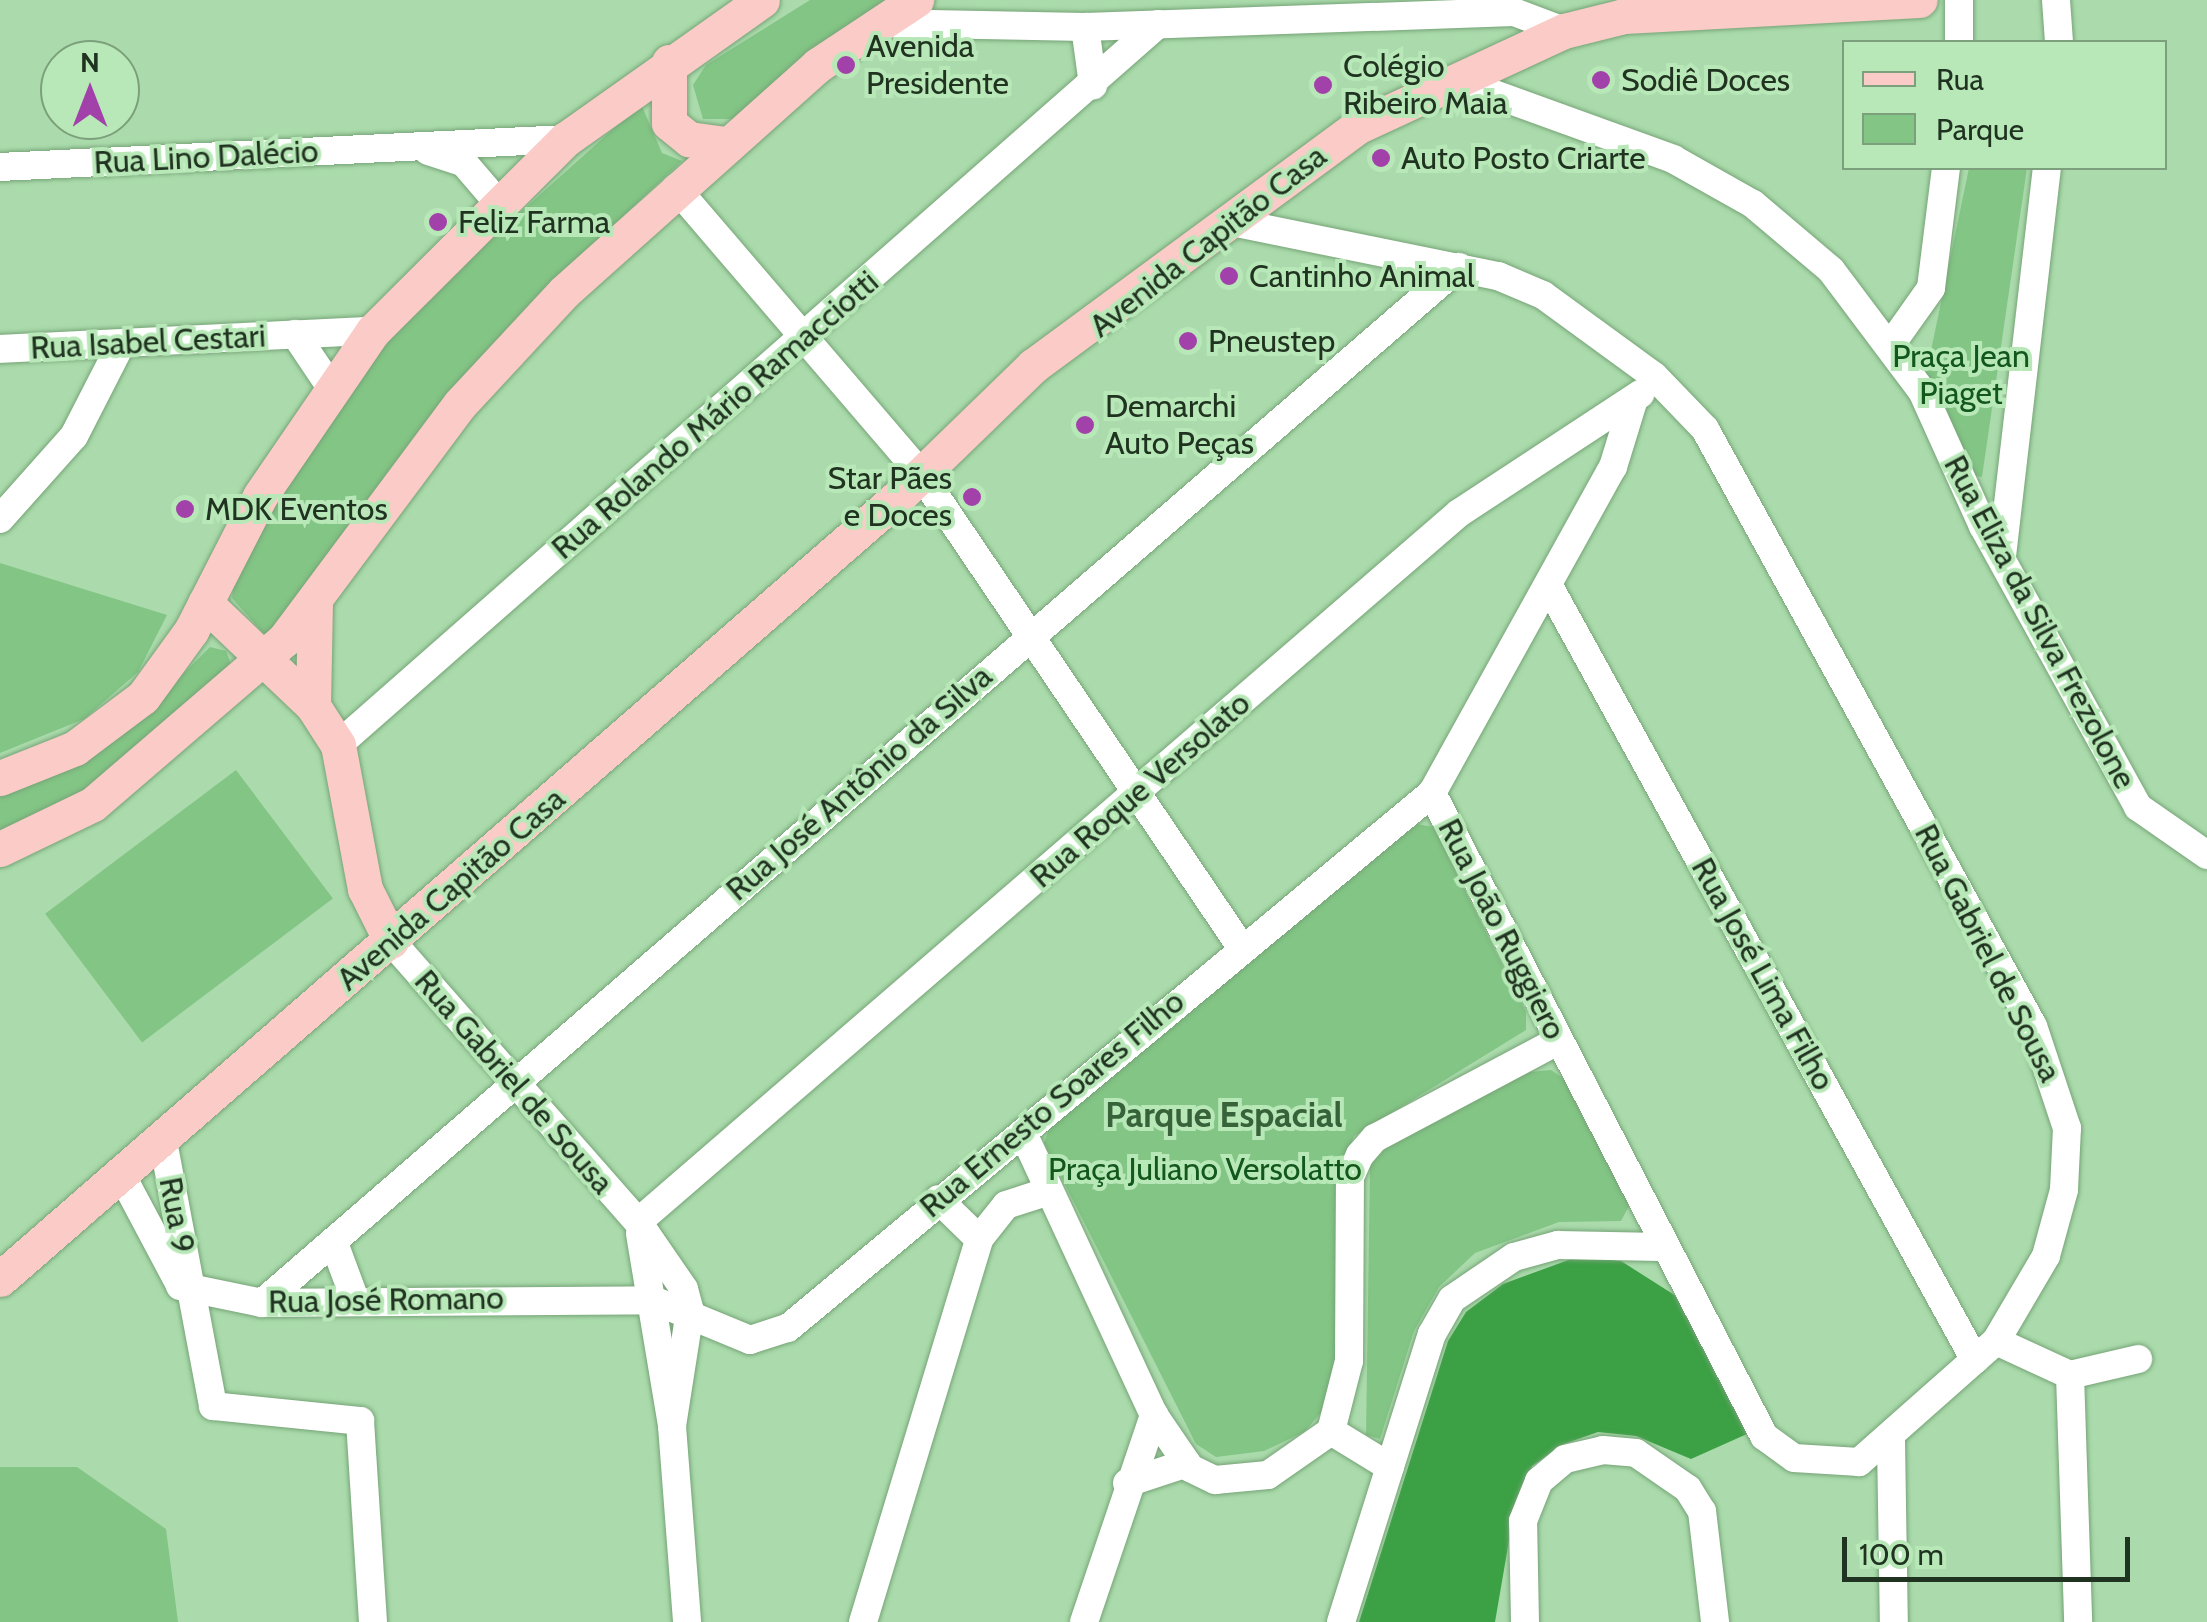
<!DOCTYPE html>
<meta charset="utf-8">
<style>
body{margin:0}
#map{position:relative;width:2207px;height:1622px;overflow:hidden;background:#abdbac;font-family:Cabin,sans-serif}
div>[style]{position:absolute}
.green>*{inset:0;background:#83c585;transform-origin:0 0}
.forest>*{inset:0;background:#3ca045}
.roads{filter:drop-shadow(0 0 2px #76a477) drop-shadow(0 0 2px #76a477)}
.minor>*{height:28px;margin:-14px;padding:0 14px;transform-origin:14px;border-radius:14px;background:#fff}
.major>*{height:35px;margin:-17.5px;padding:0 17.5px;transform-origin:17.5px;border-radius:17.5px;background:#facbc7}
.dots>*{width:28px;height:28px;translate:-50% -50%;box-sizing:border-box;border:5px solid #b8e8b8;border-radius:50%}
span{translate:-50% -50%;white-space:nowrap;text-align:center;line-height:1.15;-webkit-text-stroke:8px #b8e8b8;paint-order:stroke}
.poi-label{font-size:32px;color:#203320}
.left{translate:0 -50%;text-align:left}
.right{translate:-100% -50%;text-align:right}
.street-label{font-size:32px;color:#203320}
.park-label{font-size:32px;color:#12571b}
.neighbourhood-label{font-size:35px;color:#38633a;font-weight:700}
.legend{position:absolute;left:1842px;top:40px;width:325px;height:130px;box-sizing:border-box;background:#b8e8b8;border:2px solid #7ba07b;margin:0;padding:12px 18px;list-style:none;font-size:30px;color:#203320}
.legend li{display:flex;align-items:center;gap:20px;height:50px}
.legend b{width:50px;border:2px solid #7ba07b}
.north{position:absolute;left:40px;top:40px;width:100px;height:100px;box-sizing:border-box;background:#b8e8b8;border:2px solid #7ba07b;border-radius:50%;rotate:0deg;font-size:28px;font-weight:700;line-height:40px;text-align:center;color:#203320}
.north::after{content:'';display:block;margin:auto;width:35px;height:45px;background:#a241a9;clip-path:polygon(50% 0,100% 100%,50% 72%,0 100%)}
.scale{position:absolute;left:1842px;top:1537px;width:288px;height:45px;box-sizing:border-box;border:5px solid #203320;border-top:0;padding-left:12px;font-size:30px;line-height:35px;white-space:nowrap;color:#203320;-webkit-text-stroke:8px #b8e8b8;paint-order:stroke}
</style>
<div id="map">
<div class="green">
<i style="clip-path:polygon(810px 0,897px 0,737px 119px,703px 119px,693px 85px,706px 65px)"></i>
<i style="clip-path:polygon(641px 104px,662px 153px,682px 161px,557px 278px,279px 636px,263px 633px,232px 598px,238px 556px,359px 374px,445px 280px)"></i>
<i style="clip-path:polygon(1969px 168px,2027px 168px,1982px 477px,1971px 475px,1924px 384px)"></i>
<i style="clip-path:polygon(0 563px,167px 615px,138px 672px,84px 719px,0 753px)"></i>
<i style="clip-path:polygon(210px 647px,226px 651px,231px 664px,88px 796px,0 842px,0 797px,155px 702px)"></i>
<i style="left:236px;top:770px;width:161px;height:239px;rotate:53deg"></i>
<i style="clip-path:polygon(1417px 824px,1433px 827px,1526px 1012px,1526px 1030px,1354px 1136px,1336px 1177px,1336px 1362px,1327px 1406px,1304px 1432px,1264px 1451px,1216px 1457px,1196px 1444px,1044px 1143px,1050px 1126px)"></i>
<i style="clip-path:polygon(1551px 1070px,1567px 1081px,1630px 1204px,1621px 1221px,1559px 1222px,1475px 1253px,1439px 1287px,1414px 1331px,1380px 1439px,1366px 1435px,1370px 1166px,1385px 1149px,1530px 1072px)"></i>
<i style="clip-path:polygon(0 1467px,77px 1467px,166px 1529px,178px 1622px,0 1622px)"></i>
</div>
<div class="forest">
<i style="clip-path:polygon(1582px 1255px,1621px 1261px,1676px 1296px,1747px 1434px,1691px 1459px,1636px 1436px,1598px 1432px,1564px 1444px,1532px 1466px,1516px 1500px,1495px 1622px,1359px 1622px,1448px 1341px,1466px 1312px,1503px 1284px)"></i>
</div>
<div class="roads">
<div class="minor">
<i style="left:1959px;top:0;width:42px;rotate:90deg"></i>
<i style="left:2056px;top:0;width:42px;rotate:85.9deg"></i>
<i style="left:879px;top:23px;width:206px;rotate:1.1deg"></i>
<i style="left:1085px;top:27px;width:429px;rotate:-2deg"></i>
<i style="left:1514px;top:12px;width:53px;rotate:20.8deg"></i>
<i style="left:1085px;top:27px;width:59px;rotate:82.1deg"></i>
<i style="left:1458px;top:81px;width:229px;rotate:19.9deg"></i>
<i style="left:1673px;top:159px;width:92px;rotate:29.4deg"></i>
<i style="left:1753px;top:204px;width:102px;rotate:40.2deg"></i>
<i style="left:1831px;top:270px;width:151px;rotate:53.1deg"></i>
<i style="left:1922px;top:391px;width:148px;rotate:65.7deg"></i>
<i style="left:1983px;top:526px;width:321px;rotate:61.1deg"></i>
<i style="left:2138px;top:807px;width:84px;rotate:34.8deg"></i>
<i style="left:428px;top:151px;width:38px;rotate:18deg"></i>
<i style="left:464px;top:163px;width:55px;rotate:49.4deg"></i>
<i style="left:0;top:167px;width:567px;rotate:-2.83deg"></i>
<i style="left:676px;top:188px;width:372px;rotate:49.4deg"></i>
<i style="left:918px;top:470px;width:572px;rotate:55.89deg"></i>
<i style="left:1227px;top:221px;width:277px;rotate:11.5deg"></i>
<i style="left:1498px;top:276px;width:49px;rotate:22.9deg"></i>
<i style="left:1543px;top:295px;width:137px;rotate:36.1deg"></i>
<i style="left:1654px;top:376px;width:74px;rotate:46.1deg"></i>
<i style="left:1705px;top:429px;width:681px;rotate:61.22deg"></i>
<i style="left:2033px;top:1026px;width:108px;rotate:71.6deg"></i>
<i style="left:2067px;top:1128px;width:62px;rotate:92.8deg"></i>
<i style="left:2064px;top:1190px;width:68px;rotate:105.3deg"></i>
<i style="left:2046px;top:1256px;width:99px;rotate:120.5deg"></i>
<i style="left:1996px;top:1341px;width:183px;rotate:138.5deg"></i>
<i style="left:1859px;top:1462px;width:65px;rotate:-176.5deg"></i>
<i style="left:1794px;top:1458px;width:37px;rotate:-144deg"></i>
<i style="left:1764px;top:1436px;width:724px;rotate:-117.31deg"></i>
<i style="left:295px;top:334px;width:63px;rotate:56.1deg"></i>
<i style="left:1890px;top:346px;width:71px;rotate:-54.7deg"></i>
<i style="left:1931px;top:288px;width:121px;rotate:-82.9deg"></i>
<i style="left:0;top:349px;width:373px;rotate:-2.8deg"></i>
<i style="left:0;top:519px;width:111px;rotate:-48.3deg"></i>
<i style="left:74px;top:436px;width:101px;rotate:-62.9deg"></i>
<i style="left:2002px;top:556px;width:391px;rotate:-83.4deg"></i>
<i style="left:1550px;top:588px;width:881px;rotate:61.17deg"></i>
<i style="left:338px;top:745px;width:1092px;rotate:-41.32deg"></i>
<i style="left:391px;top:941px;width:374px;rotate:48.7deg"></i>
<i style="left:638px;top:1222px;width:81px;rotate:55.5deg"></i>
<i style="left:684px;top:1289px;width:23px;rotate:75deg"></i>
<i style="left:690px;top:1311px;width:116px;rotate:98.9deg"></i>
<i style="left:1023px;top:1133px;width:311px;rotate:65.1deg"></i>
<i style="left:1154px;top:1415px;width:64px;rotate:55.8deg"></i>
<i style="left:1190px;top:1468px;width:28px;rotate:26deg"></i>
<i style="left:1215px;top:1480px;width:53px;rotate:-5.4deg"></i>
<i style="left:1268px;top:1475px;width:77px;rotate:-34.9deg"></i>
<i style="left:1331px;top:1431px;width:69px;rotate:31.4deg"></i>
<i style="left:163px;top:1141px;width:270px;rotate:79.3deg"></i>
<i style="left:213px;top:1406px;width:148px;rotate:5.8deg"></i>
<i style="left:360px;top:1421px;width:201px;rotate:86.3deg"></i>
<i style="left:122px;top:1176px;width:123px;rotate:62deg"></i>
<i style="left:638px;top:1222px;width:1085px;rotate:-40.81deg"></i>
<i style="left:1459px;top:513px;width:217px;rotate:-33.3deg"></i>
<i style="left:640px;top:1234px;width:195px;rotate:80.5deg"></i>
<i style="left:672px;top:1426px;width:197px;rotate:85.6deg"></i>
<i style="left:979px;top:1239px;width:43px;rotate:-51.5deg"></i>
<i style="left:1006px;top:1205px;width:45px;rotate:-18deg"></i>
<i style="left:334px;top:1243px;width:63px;rotate:69.6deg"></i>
<i style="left:180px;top:1286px;width:84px;rotate:11.7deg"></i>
<i style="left:262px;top:1303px;width:391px;rotate:-0.4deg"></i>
<i style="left:653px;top:1300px;width:105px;rotate:22.4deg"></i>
<i style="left:750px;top:1340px;width:40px;rotate:-18deg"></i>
<i style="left:788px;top:1328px;width:837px;rotate:-39.72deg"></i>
<i style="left:1432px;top:793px;width:373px;rotate:-61deg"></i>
<i style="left:1613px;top:467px;width:68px;rotate:-72.9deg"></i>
<i style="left:262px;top:1303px;width:1583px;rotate:-40.88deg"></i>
<i style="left:1996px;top:1341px;width:81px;rotate:24.7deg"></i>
<i style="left:2070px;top:1375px;width:247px;rotate:88.1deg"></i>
<i style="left:2070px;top:1375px;width:70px;rotate:-13.2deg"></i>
<i style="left:1331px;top:1431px;width:72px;rotate:-75.6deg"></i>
<i style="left:1349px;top:1361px;width:184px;rotate:-89.7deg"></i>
<i style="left:1350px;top:1177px;width:24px;rotate:-66deg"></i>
<i style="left:1360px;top:1155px;width:23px;rotate:-49deg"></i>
<i style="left:1375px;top:1138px;width:208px;rotate:-28deg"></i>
<i style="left:1891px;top:1441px;width:181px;rotate:89.1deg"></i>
<i style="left:1127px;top:1483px;width:63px;rotate:-18.4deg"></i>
<i style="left:863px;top:1622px;width:400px;rotate:-73.1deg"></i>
<i style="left:979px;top:1239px;width:57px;rotate:-135.7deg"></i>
<i style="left:1084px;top:1622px;width:219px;rotate:-71.3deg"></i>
<i style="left:1341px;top:1622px;width:302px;rotate:-72.5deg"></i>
<i style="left:1432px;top:1334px;width:40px;rotate:-60.3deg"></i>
<i style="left:1452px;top:1299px;width:75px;rotate:-34.1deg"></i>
<i style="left:1514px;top:1257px;width:46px;rotate:-15.3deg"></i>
<i style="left:1558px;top:1245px;width:103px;rotate:1.1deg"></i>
<i style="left:1525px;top:1622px;width:101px;rotate:-91.1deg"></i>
<i style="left:1523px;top:1521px;width:43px;rotate:-68.2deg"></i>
<i style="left:1539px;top:1481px;width:34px;rotate:-40deg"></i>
<i style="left:1565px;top:1459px;width:39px;rotate:-13deg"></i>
<i style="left:1603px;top:1450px;width:33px;rotate:5deg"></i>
<i style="left:1636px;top:1453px;width:63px;rotate:34.7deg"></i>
<i style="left:1688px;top:1489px;width:26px;rotate:58deg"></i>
<i style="left:1702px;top:1511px;width:112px;rotate:83.3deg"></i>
</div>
<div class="major">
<i style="left:669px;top:62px;width:61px;rotate:90deg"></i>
<i style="left:669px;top:123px;width:26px;rotate:39deg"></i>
<i style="left:689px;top:139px;width:35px;rotate:8deg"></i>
<i style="left:205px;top:603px;width:149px;rotate:43.6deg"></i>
<i style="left:313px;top:706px;width:46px;rotate:57.3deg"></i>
<i style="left:338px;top:745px;width:147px;rotate:79.4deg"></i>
<i style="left:365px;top:889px;width:58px;rotate:63.4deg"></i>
<i style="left:313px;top:706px;width:101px;rotate:-88.9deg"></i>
<i style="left:0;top:778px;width:81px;rotate:-21.8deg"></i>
<i style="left:75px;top:748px;width:85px;rotate:-36.9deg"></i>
<i style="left:143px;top:697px;width:82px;rotate:-54deg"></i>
<i style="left:191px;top:631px;width:152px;rotate:-62.9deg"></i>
<i style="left:260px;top:496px;width:200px;rotate:-55.6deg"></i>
<i style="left:373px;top:331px;width:272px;rotate:-44.9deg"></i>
<i style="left:566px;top:139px;width:240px;rotate:-35.3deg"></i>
<i style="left:0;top:849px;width:103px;rotate:-25.8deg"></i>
<i style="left:93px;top:804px;width:252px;rotate:-40.7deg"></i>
<i style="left:284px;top:640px;width:294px;rotate:-53.3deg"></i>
<i style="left:460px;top:404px;width:153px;rotate:-47.1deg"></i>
<i style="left:564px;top:292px;width:341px;rotate:-41.8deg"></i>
<i style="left:818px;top:65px;width:118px;rotate:-33.6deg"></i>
<i style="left:0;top:1279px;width:1192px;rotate:-41.05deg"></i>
<i style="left:899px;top:496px;width:187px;rotate:-44.1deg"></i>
<i style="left:1033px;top:366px;width:405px;rotate:-36.4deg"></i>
<i style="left:1359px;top:126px;width:226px;rotate:-24.9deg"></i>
<i style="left:1564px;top:31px;width:62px;rotate:-14deg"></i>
<i style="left:1624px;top:16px;width:296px;rotate:-3.1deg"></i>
</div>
</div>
<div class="dots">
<i style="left:846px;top:65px;background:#a241a9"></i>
<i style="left:1601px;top:80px;background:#a241a9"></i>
<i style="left:1323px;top:85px;background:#a241a9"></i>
<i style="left:1381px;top:158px;background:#a241a9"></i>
<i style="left:438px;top:222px;background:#a241a9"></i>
<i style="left:1229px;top:276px;background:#a241a9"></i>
<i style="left:1188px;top:341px;background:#a241a9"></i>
<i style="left:1085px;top:425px;background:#a241a9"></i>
<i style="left:972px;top:497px;background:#a241a9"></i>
<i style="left:185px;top:509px;background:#a241a9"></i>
</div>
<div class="poi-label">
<span class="left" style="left:866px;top:65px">Avenida<br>Presidente</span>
<span class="left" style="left:1343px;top:85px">Colégio<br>Ribeiro Maia</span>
<span class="left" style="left:1621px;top:80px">Sodiê Doces</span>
<span class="left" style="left:1401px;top:158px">Auto Posto Criarte</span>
<span class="left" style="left:458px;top:222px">Feliz Farma</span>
<span class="left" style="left:1249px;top:276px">Cantinho Animal</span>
<span class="left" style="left:1208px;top:341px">Pneustep</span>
<span class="left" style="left:1105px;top:425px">Demarchi<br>Auto Peças</span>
<span class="right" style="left:952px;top:497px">Star Pães<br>e Doces</span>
<span class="left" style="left:205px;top:509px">MDK Eventos</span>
</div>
<div class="street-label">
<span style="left:206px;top:157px;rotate:-3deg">Rua Lino Dalécio</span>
<span style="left:1208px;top:241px;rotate:-38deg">Avenida Capitão Casa</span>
<span style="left:148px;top:342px;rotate:-3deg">Rua Isabel Cestari</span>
<span style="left:715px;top:415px;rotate:-41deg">Rua Rolando Mário Ramacciotti</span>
<span style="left:2040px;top:622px;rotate:62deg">Rua Eliza da Silva Frezolone</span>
<span style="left:859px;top:783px;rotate:-41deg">Rua José Antônio da Silva</span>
<span style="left:1140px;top:790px;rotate:-41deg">Rua Roque Versolato</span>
<span style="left:451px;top:889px;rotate:-41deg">Avenida Capitão Casa</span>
<span style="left:1502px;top:929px;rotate:63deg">Rua João Ruggiero</span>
<span style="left:1988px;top:953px;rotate:63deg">Rua Gabriel de Sousa</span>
<span style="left:1763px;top:974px;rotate:61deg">Rua José Lima Filho</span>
<span style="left:514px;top:1082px;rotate:49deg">Rua Gabriel de Sousa</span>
<span style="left:1052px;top:1104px;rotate:-40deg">Rua Ernesto Soares Filho</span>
<span style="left:177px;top:1215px;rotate:79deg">Rua 9</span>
<span style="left:386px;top:1300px;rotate:-1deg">Rua José Romano</span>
</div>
<div class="park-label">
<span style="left:1961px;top:375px">Praça Jean<br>Piaget</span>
<span style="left:1205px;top:1169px">Praça Juliano Versolatto</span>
</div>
<div class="neighbourhood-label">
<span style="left:1224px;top:1115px">Parque Espacial</span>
</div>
<ul class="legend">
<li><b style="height:12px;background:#facbc7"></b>Rua</li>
<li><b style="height:28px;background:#83c585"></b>Parque</li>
</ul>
<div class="north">N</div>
<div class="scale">100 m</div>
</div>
